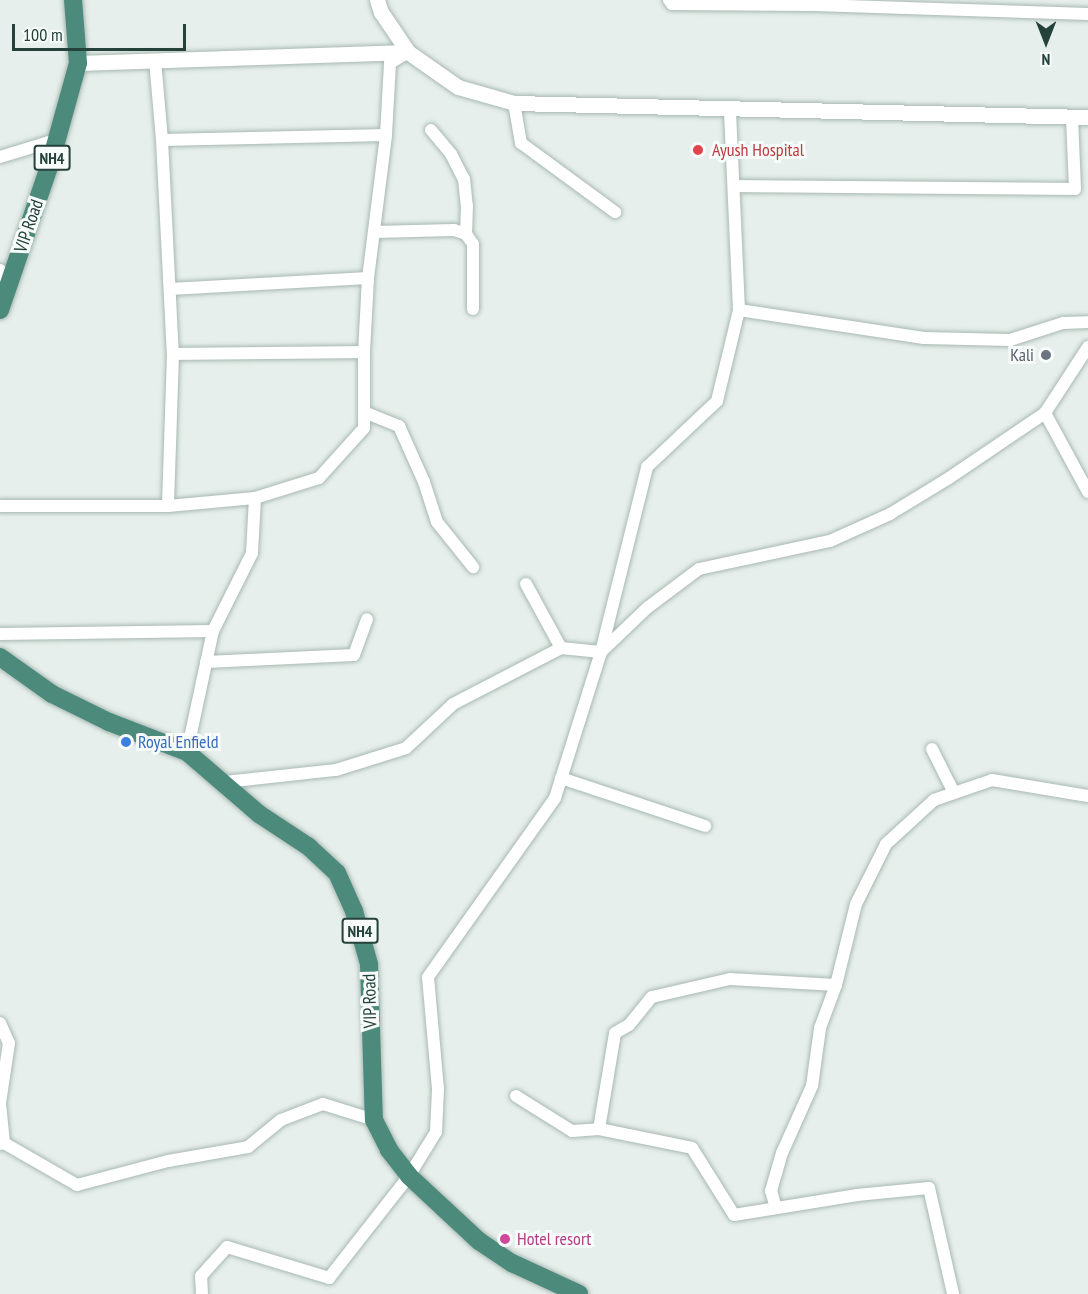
<!DOCTYPE html>
<style>
body{margin:0}
#map{position:relative;width:1088px;height:1294px;overflow:hidden;background:#e6efeb;font-family:"PT Sans Narrow",sans-serif}
div>[style]{position:absolute}
.roads{filter:drop-shadow(0 0 2px #a8b8b2) drop-shadow(0 0 2px #a8b8b2)}
.minor>*{height:12px;margin:-6px;padding:0 6px;transform-origin:6px;border-radius:6px;background:#fff}
.tertiary>*{height:15px;margin:-7.5px;padding:0 7.5px;transform-origin:7.5px;border-radius:7.5px;background:#fff}
.trunk>*{height:18px;margin:-9px;padding:0 9px;transform-origin:9px;border-radius:9px;background:#4c8a7c}
.dots>*{width:16px;height:16px;translate:-50% -50%;box-sizing:border-box;border:3px solid #f7fbf9;border-radius:50%}
span{translate:-50% -50%;white-space:nowrap;text-align:center;line-height:1.15;-webkit-text-stroke:6px #f7fbf9;paint-order:stroke}
.shield-label span{padding:2px 4px;background:#f7fbf9;border:2px solid;border-radius:4px;-webkit-text-stroke-width:0}
.shield-label{font-size:16px;color:#24423a;font-weight:700}
.health-label{font-size:18px;color:#be3a42}
.left{translate:0 -50%;text-align:left}
.street-label{font-size:18px;color:#24423a}
.worship-label{font-size:18px;color:#5b616d}
.right{translate:-100% -50%;text-align:right}
.shop-label{font-size:18px;color:#366cbe}
.hotel-label{font-size:18px;color:#b23c85}
.north{position:absolute;left:1016px;top:12px;width:60px;height:60px;-webkit-text-stroke:4px #f7fbf9;paint-order:stroke;rotate:180deg;font-size:16px;font-weight:700;line-height:24px;text-align:center;color:#24423a}
.north::after{content:'';display:block;margin:auto;width:21px;height:27px;background:#24423a;clip-path:polygon(50% 0,100% 100%,50% 72%,0 100%)}
.scale{position:absolute;left:12px;top:24px;width:174px;height:27px;box-sizing:border-box;border:3px solid #24423a;border-top:0;padding-left:8px;font-size:18px;line-height:21px;white-space:nowrap;color:#24423a;-webkit-text-stroke:4px #f7fbf9;paint-order:stroke}
</style>
<div id="map">
<div class="roads">
<div class="minor">
<i style="left:669px;top:0;width:5px;rotate:53deg"></i>
<i style="left:672px;top:4px;width:143px;rotate:0.4deg"></i>
<i style="left:815px;top:0;width:5px;rotate:90deg"></i>
<i style="left:815px;top:5px;width:273px;rotate:1.9deg"></i>
<i style="left:155px;top:60px;width:80px;rotate:85deg"></i>
<i style="left:162px;top:140px;width:214px;rotate:87.1deg"></i>
<i style="left:173px;top:354px;width:152px;rotate:91.9deg"></i>
<i style="left:514px;top:103px;width:41px;rotate:80.1deg"></i>
<i style="left:521px;top:143px;width:117px;rotate:36.3deg"></i>
<i style="left:431px;top:130px;width:31px;rotate:50deg"></i>
<i style="left:451px;top:154px;width:28px;rotate:63deg"></i>
<i style="left:464px;top:179px;width:27px;rotate:84deg"></i>
<i style="left:467px;top:206px;width:28px;rotate:92deg"></i>
<i style="left:162px;top:140px;width:224px;rotate:-1.3deg"></i>
<i style="left:0;top:157px;width:59px;rotate:-16.9deg"></i>
<i style="left:735px;top:186px;width:340px;rotate:0.5deg"></i>
<i style="left:1075px;top:189px;width:72px;rotate:-92.4deg"></i>
<i style="left:374px;top:232px;width:80px;rotate:-1.4deg"></i>
<i style="left:454px;top:230px;width:13px;rotate:18deg"></i>
<i style="left:466px;top:234px;width:12px;rotate:55deg"></i>
<i style="left:473px;top:244px;width:65px;rotate:90deg"></i>
<i style="left:0;top:270px;width:19px;rotate:65deg"></i>
<i style="left:170px;top:289px;width:198px;rotate:-3.2deg"></i>
<i style="left:739px;top:310px;width:187px;rotate:8.6deg"></i>
<i style="left:924px;top:338px;width:86px;rotate:1.3deg"></i>
<i style="left:1010px;top:340px;width:56px;rotate:-17.8deg"></i>
<i style="left:1063px;top:323px;width:25px;rotate:-2deg"></i>
<i style="left:173px;top:354px;width:191px;rotate:-0.6deg"></i>
<i style="left:364px;top:412px;width:38px;rotate:22deg"></i>
<i style="left:399px;top:426px;width:61px;rotate:65.9deg"></i>
<i style="left:424px;top:482px;width:42px;rotate:72deg"></i>
<i style="left:437px;top:522px;width:58px;rotate:51.3deg"></i>
<i style="left:1045px;top:413px;width:90px;rotate:61.4deg"></i>
<i style="left:0;top:506px;width:168px"></i>
<i style="left:168px;top:506px;width:87px;rotate:-5.3deg"></i>
<i style="left:255px;top:498px;width:67px;rotate:-17.4deg"></i>
<i style="left:319px;top:478px;width:67px;rotate:-48deg"></i>
<i style="left:364px;top:428px;width:76px;rotate:-90deg"></i>
<i style="left:364px;top:352px;width:74px;rotate:-86.9deg"></i>
<i style="left:368px;top:278px;width:144px;rotate:-82.8deg"></i>
<i style="left:386px;top:135px;width:72px;rotate:-86.8deg"></i>
<i style="left:390px;top:63px;width:21px;rotate:-31deg"></i>
<i style="left:526px;top:584px;width:73px;rotate:61.3deg"></i>
<i style="left:0;top:634px;width:213px;rotate:-0.8deg"></i>
<i style="left:213px;top:631px;width:87px;rotate:-63.4deg"></i>
<i style="left:252px;top:553px;width:55px;rotate:-86.9deg"></i>
<i style="left:206px;top:662px;width:148px;rotate:-2.7deg"></i>
<i style="left:354px;top:655px;width:38px;rotate:-70deg"></i>
<i style="left:932px;top:749px;width:49px;rotate:63.4deg"></i>
<i style="left:187px;top:752px;width:124px;rotate:-77.9deg"></i>
<i style="left:561px;top:778px;width:152px;rotate:18.4deg"></i>
<i style="left:225px;top:782px;width:112px;rotate:-6.2deg"></i>
<i style="left:336px;top:770px;width:73px;rotate:-17.4deg"></i>
<i style="left:406px;top:748px;width:64px;rotate:-43.1deg"></i>
<i style="left:453px;top:704px;width:122px;rotate:-27.4deg"></i>
<i style="left:561px;top:648px;width:40px;rotate:5.7deg"></i>
<i style="left:601px;top:652px;width:191px;rotate:-76deg"></i>
<i style="left:647px;top:467px;width:96px;rotate:-43.3deg"></i>
<i style="left:717px;top:401px;width:94px;rotate:-76.4deg"></i>
<i style="left:739px;top:310px;width:201px;rotate:-92.6deg"></i>
<i style="left:0;top:1023px;width:22px;rotate:66deg"></i>
<i style="left:9px;top:1043px;width:61px;rotate:98.5deg"></i>
<i style="left:0;top:1103px;width:40px;rotate:84.3deg"></i>
<i style="left:4px;top:1143px;width:4px;rotate:166deg"></i>
<i style="left:516px;top:1096px;width:66px;rotate:32deg"></i>
<i style="left:572px;top:1131px;width:27px;rotate:-4deg"></i>
<i style="left:599px;top:1129px;width:95px;rotate:11.5deg"></i>
<i style="left:692px;top:1148px;width:79px;rotate:57.9deg"></i>
<i style="left:734px;top:1215px;width:125px;rotate:-9.2deg"></i>
<i style="left:857px;top:1195px;width:72px;rotate:-5.6deg"></i>
<i style="left:929px;top:1188px;width:109px;rotate:77.2deg"></i>
<i style="left:599px;top:1129px;width:97px;rotate:-80.5deg"></i>
<i style="left:615px;top:1033px;width:16px;rotate:-30deg"></i>
<i style="left:629px;top:1025px;width:36px;rotate:-51deg"></i>
<i style="left:652px;top:997px;width:80px;rotate:-13deg"></i>
<i style="left:730px;top:979px;width:106px;rotate:3.2deg"></i>
<i style="left:836px;top:985px;width:83px;rotate:-76.1deg"></i>
<i style="left:856px;top:904px;width:67px;rotate:-63.4deg"></i>
<i style="left:886px;top:844px;width:65px;rotate:-42.5deg"></i>
<i style="left:934px;top:800px;width:61px;rotate:-19deg"></i>
<i style="left:992px;top:780px;width:97px;rotate:9.5deg"></i>
<i style="left:4px;top:1143px;width:84px;rotate:29.9deg"></i>
<i style="left:77px;top:1185px;width:94px;rotate:-14.8deg"></i>
<i style="left:168px;top:1161px;width:81px;rotate:-9.9deg"></i>
<i style="left:248px;top:1147px;width:43px;rotate:-39.3deg"></i>
<i style="left:281px;top:1120px;width:45px;rotate:-20.9deg"></i>
<i style="left:323px;top:1104px;width:53px;rotate:17.4deg"></i>
<i style="left:776px;top:1208px;width:18px;rotate:-106deg"></i>
<i style="left:771px;top:1191px;width:40px;rotate:-74deg"></i>
<i style="left:782px;top:1153px;width:73px;rotate:-65.9deg"></i>
<i style="left:812px;top:1086px;width:59px;rotate:-82.1deg"></i>
<i style="left:820px;top:1028px;width:46px;rotate:-69.6deg"></i>
<i style="left:202px;top:1294px;width:18px;rotate:-93deg"></i>
<i style="left:201px;top:1276px;width:39px;rotate:-48deg"></i>
<i style="left:227px;top:1247px;width:107px;rotate:16.9deg"></i>
<i style="left:329px;top:1278px;width:130px;rotate:-51.9deg"></i>
<i style="left:409px;top:1176px;width:52px;rotate:-58.5deg"></i>
<i style="left:436px;top:1132px;width:43px;rotate:-87.3deg"></i>
<i style="left:438px;top:1089px;width:112px;rotate:-95.1deg"></i>
<i style="left:428px;top:977px;width:219px;rotate:-54.6deg"></i>
<i style="left:555px;top:798px;width:153px;rotate:-72.5deg"></i>
<i style="left:601px;top:652px;width:64px;rotate:-43.7deg"></i>
<i style="left:647px;top:608px;width:65px;rotate:-36.9deg"></i>
<i style="left:699px;top:569px;width:134px;rotate:-12.1deg"></i>
<i style="left:830px;top:541px;width:66px;rotate:-24.2deg"></i>
<i style="left:890px;top:514px;width:69px;rotate:-31.4deg"></i>
<i style="left:949px;top:478px;width:116px;rotate:-34.1deg"></i>
<i style="left:1045px;top:413px;width:79px;rotate:-56.9deg"></i>
</div>
<div class="tertiary">
<i style="left:377px;top:0;width:13px;rotate:72deg"></i>
<i style="left:381px;top:12px;width:48px;rotate:56deg"></i>
<i style="left:78px;top:63px;width:330px;rotate:-1.9deg"></i>
<i style="left:408px;top:52px;width:61px;rotate:35deg"></i>
<i style="left:458px;top:87px;width:58px;rotate:15.9deg"></i>
<i style="left:514px;top:103px;width:574px;rotate:1.4deg"></i>
</div>
<div class="trunk">
<i style="left:0;top:310px;width:154px;rotate:-71.1deg"></i>
<i style="left:50px;top:164px;width:105px;rotate:-74.5deg"></i>
<i style="left:78px;top:63px;width:63px;rotate:-94.5deg"></i>
<i style="left:0;top:657px;width:64px;rotate:35.4deg"></i>
<i style="left:52px;top:694px;width:64px;rotate:26.2deg"></i>
<i style="left:109px;top:722px;width:84px;rotate:21deg"></i>
<i style="left:187px;top:752px;width:95px;rotate:40.7deg"></i>
<i style="left:259px;top:814px;width:60px;rotate:33.4deg"></i>
<i style="left:309px;top:847px;width:38px;rotate:43deg"></i>
<i style="left:337px;top:873px;width:42px;rotate:65.9deg"></i>
<i style="left:354px;top:911px;width:55px;rotate:74.2deg"></i>
<i style="left:369px;top:964px;width:156px;rotate:88.2deg"></i>
<i style="left:374px;top:1120px;width:34px;rotate:63deg"></i>
<i style="left:389px;top:1150px;width:33px;rotate:52deg"></i>
<i style="left:409px;top:1176px;width:96px;rotate:42.9deg"></i>
<i style="left:479px;top:1241px;width:40px;rotate:34deg"></i>
<i style="left:512px;top:1263px;width:74px;rotate:24.8deg"></i>
</div>
</div>
<div class="dots">
<i style="left:698px;top:150px;background:#e0444e"></i>
<i style="left:1046px;top:355px;background:#6b7280"></i>
<i style="left:126px;top:742px;background:#3f7fe0"></i>
<i style="left:505px;top:1239px;background:#d1479c"></i>
</div>
<div class="shield-label">
<span style="left:52px;top:158px">NH4</span>
<span style="left:360px;top:931px">NH4</span>
</div>
<div class="health-label">
<span class="left" style="left:712px;top:150px">Ayush Hospital</span>
</div>
<div class="street-label">
<span style="left:29px;top:226px;rotate:-71deg">VIP Road</span>
<span style="left:370px;top:1001px;rotate:-91deg">VIP Road</span>
</div>
<div class="worship-label">
<span class="right" style="left:1034px;top:355px">Kali</span>
</div>
<div class="shop-label">
<span class="left" style="left:138px;top:742px">Royal Enfield</span>
</div>
<div class="hotel-label">
<span class="left" style="left:517px;top:1239px">Hotel resort</span>
</div>
<div class="north">N</div>
<div class="scale">100 m</div>
</div>
